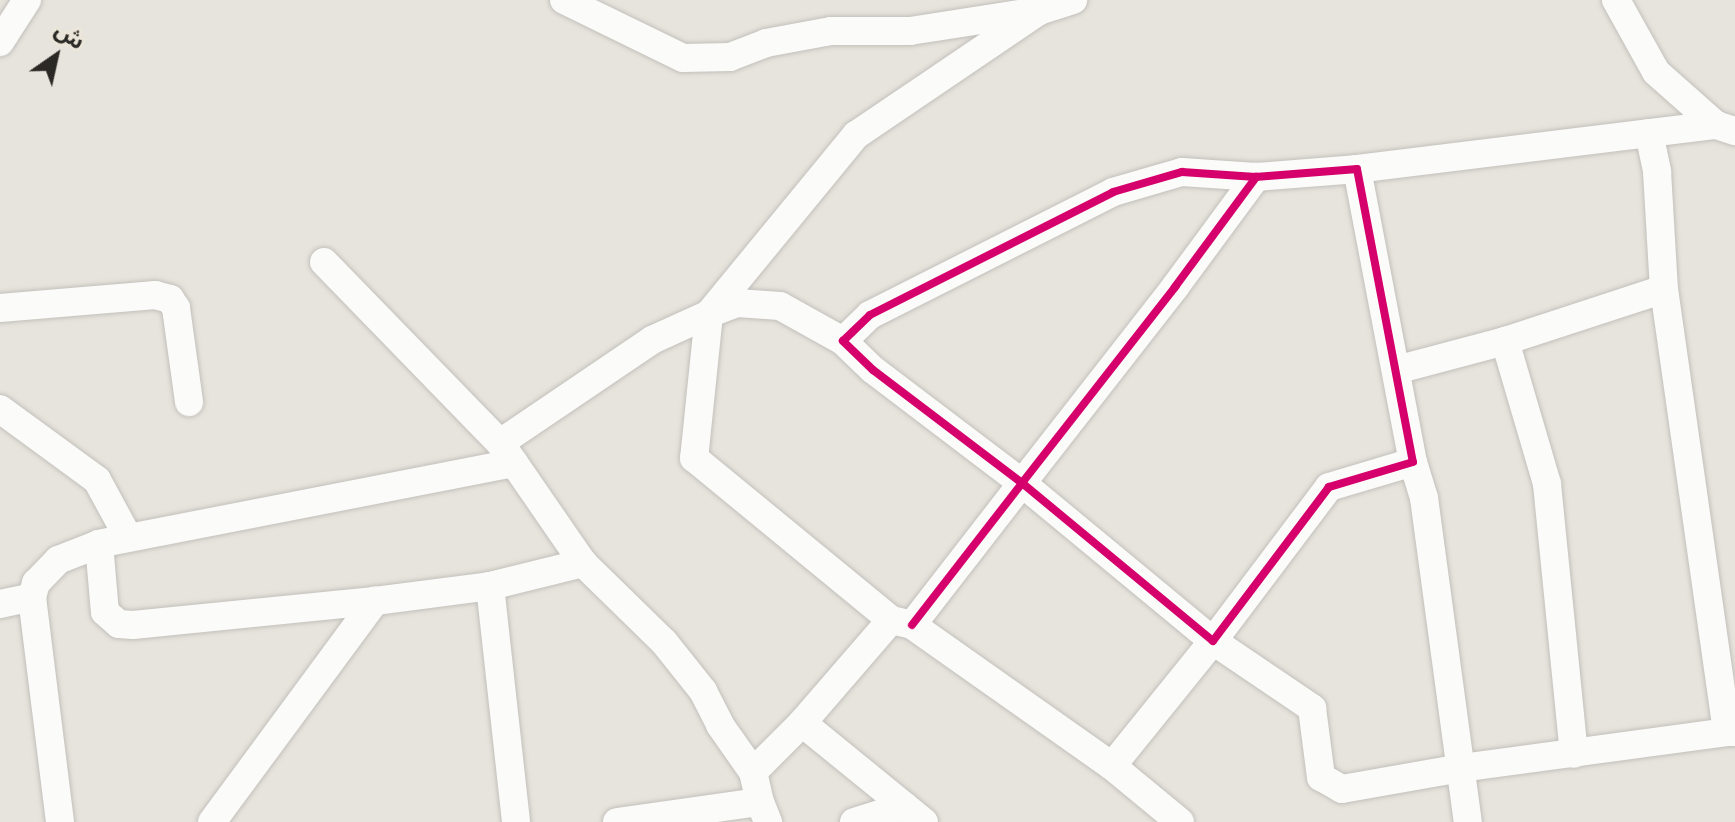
<!DOCTYPE html>
<meta charset="utf-8">
<style>
body{margin:0}
#map{position:relative;width:1735px;height:822px;overflow:hidden;background:#e7e4dd;font-family:"Source Sans 3","Noto Sans Arabic",sans-serif}
div>[style]{position:absolute}
.roads{filter:drop-shadow(0 0 2px #c3c0bb) drop-shadow(0 0 2px #c3c0bb)}
.minor>*{height:28px;margin:-14px;padding:0 14px;transform-origin:14px;border-radius:14px;background:#fbfbfa}
.cycleway>*{height:8px;margin:-4px;padding:0 4px;transform-origin:4px;border-radius:4px;background:#d6006c}
span{translate:-50% -50%;white-space:nowrap;text-align:center;line-height:1.15;-webkit-text-stroke:7px #ebe6d9;paint-order:stroke}
.north{position:absolute;left:16px;top:16px;width:80px;height:80px;-webkit-text-stroke:6px #ebe6d9;paint-order:stroke;rotate:34deg;font-size:22px;font-weight:700;line-height:32px;text-align:center;color:#2b2925}
.north::after{content:'';display:block;margin:auto;width:28px;height:36px;background:#2b2925;clip-path:polygon(50% 0,100% 100%,50% 72%,0 100%)}
</style>
<div id="map">
<div class="roads">
<div class="minor">
<i style="left:564px;top:0;width:132px;rotate:26deg"></i>
<i style="left:683px;top:58px;width:47px;rotate:-1.2deg"></i>
<i style="left:730px;top:57px;width:39px;rotate:-21deg"></i>
<i style="left:766px;top:43px;width:66px;rotate:-10.5deg"></i>
<i style="left:831px;top:31px;width:79px"></i>
<i style="left:910px;top:31px;width:131px;rotate:-8.8deg"></i>
<i style="left:1039px;top:11px;width:36px;rotate:-18deg"></i>
<i style="left:1616px;top:0;width:82px;rotate:60.9deg"></i>
<i style="left:1656px;top:72px;width:80px;rotate:41.5deg"></i>
<i style="left:1716px;top:125px;width:20px;rotate:18deg"></i>
<i style="left:0;top:42px;width:50px;rotate:-57.3deg"></i>
<i style="left:1649px;top:133px;width:40px;rotate:78deg"></i>
<i style="left:1657px;top:172px;width:117px;rotate:86.6deg"></i>
<i style="left:1357px;top:169px;width:362px;rotate:-7deg"></i>
<i style="left:324px;top:262px;width:252px;rotate:45.8deg"></i>
<i style="left:500px;top:443px;width:184px;rotate:-34.1deg"></i>
<i style="left:652px;top:340px;width:63px;rotate:-24.5deg"></i>
<i style="left:709px;top:314px;width:232px;rotate:-50.6deg"></i>
<i style="left:856px;top:135px;width:221px;rotate:-34.1deg"></i>
<i style="left:0;top:308px;width:156px;rotate:-4.8deg"></i>
<i style="left:155px;top:295px;width:16px;rotate:15deg"></i>
<i style="left:170px;top:299px;width:11px;rotate:56deg"></i>
<i style="left:176px;top:308px;width:95px;rotate:82.1deg"></i>
<i style="left:843px;top:341px;width:72px;rotate:-150.9deg"></i>
<i style="left:780px;top:306px;width:43px;rotate:-176deg"></i>
<i style="left:737px;top:303px;width:30px;rotate:159deg"></i>
<i style="left:709px;top:314px;width:145px;rotate:95.9deg"></i>
<i style="left:694px;top:458px;width:255px;rotate:39.4deg"></i>
<i style="left:1505px;top:341px;width:149px;rotate:73.6deg"></i>
<i style="left:1547px;top:484px;width:271px;rotate:84.3deg"></i>
<i style="left:1396px;top:370px;width:113px;rotate:-14.9deg"></i>
<i style="left:1505px;top:341px;width:167px;rotate:-18.1deg"></i>
<i style="left:1664px;top:289px;width:447px;rotate:81.9deg"></i>
<i style="left:1727px;top:732px;width:8px"></i>
<i style="left:0;top:409px;width:120px;rotate:36.2deg"></i>
<i style="left:97px;top:480px;width:65px;rotate:61.5deg"></i>
<i style="left:503px;top:447px;width:141px;rotate:55.4deg"></i>
<i style="left:583px;top:563px;width:113px;rotate:44.3deg"></i>
<i style="left:664px;top:642px;width:63px;rotate:51.5deg"></i>
<i style="left:703px;top:691px;width:38px;rotate:63deg"></i>
<i style="left:720px;top:725px;width:57px;rotate:54.9deg"></i>
<i style="left:753px;top:772px;width:31px;rotate:77deg"></i>
<i style="left:1413px;top:462px;width:38px;rotate:73deg"></i>
<i style="left:1424px;top:498px;width:327px;rotate:82.3deg"></i>
<i style="left:514px;top:463px;width:423px;rotate:169deg"></i>
<i style="left:99px;top:544px;width:68px;rotate:85deg"></i>
<i style="left:105px;top:612px;width:18px;rotate:41deg"></i>
<i style="left:119px;top:624px;width:14px;rotate:4deg"></i>
<i style="left:133px;top:625px;width:243px;rotate:-5.7deg"></i>
<i style="left:375px;top:601px;width:116px;rotate:-7.4deg"></i>
<i style="left:490px;top:586px;width:96px;rotate:-13.9deg"></i>
<i style="left:490px;top:586px;width:237px;rotate:83.7deg"></i>
<i style="left:0;top:604px;width:33px;rotate:-12deg"></i>
<i style="left:912px;top:625px;width:180px;rotate:-52.2deg"></i>
<i style="left:1022px;top:483px;width:249px;rotate:-52deg"></i>
<i style="left:1175px;top:287px;width:137px;rotate:-53.6deg"></i>
<i style="left:1256px;top:177px;width:101px;rotate:-4.5deg"></i>
<i style="left:1357px;top:169px;width:298px;rotate:79.2deg"></i>
<i style="left:1413px;top:462px;width:88px;rotate:163.4deg"></i>
<i style="left:1329px;top:487px;width:193px;rotate:127deg"></i>
<i style="left:1213px;top:641px;width:248px;rotate:-140.4deg"></i>
<i style="left:1022px;top:483px;width:187px;rotate:-142.8deg"></i>
<i style="left:873px;top:370px;width:42px;rotate:-136deg"></i>
<i style="left:843px;top:341px;width:37px;rotate:-44deg"></i>
<i style="left:870px;top:315px;width:272px;rotate:-26.8deg"></i>
<i style="left:1113px;top:192px;width:72px;rotate:-16.2deg"></i>
<i style="left:1182px;top:172px;width:74px;rotate:3.9deg"></i>
<i style="left:1112px;top:766px;width:161px;rotate:-51.1deg"></i>
<i style="left:1213px;top:641px;width:120px;rotate:34.1deg"></i>
<i style="left:1312px;top:708px;width:70px;rotate:82.6deg"></i>
<i style="left:1321px;top:777px;width:24px;rotate:30deg"></i>
<i style="left:1342px;top:789px;width:121px;rotate:-10deg"></i>
<i style="left:1461px;top:768px;width:268px;rotate:-7.7deg"></i>
<i style="left:753px;top:772px;width:69px;rotate:-45deg"></i>
<i style="left:60px;top:822px;width:227px;rotate:-97.1deg"></i>
<i style="left:32px;top:597px;width:15px;rotate:-74deg"></i>
<i style="left:36px;top:583px;width:32px;rotate:-46deg"></i>
<i style="left:58px;top:560px;width:44px;rotate:-21.3deg"></i>
<i style="left:212px;top:822px;width:275px;rotate:-53.6deg"></i>
<i style="left:617px;top:822px;width:144px;rotate:-8deg"></i>
<i style="left:760px;top:802px;width:22px;rotate:68deg"></i>
<i style="left:854px;top:822px;width:53px;rotate:-17.4deg"></i>
<i style="left:924px;top:822px;width:157px;rotate:-140.9deg"></i>
<i style="left:802px;top:723px;width:136px;rotate:-49.2deg"></i>
<i style="left:891px;top:620px;width:22px;rotate:13deg"></i>
<i style="left:912px;top:625px;width:245px;rotate:35.2deg"></i>
<i style="left:1112px;top:766px;width:88px;rotate:39.5deg"></i>
</div>
</div>
<div class="cycleway">
<i style="left:912px;top:625px;width:180px;rotate:-52.2deg"></i>
<i style="left:1022px;top:483px;width:249px;rotate:-52deg"></i>
<i style="left:1175px;top:287px;width:137px;rotate:-53.6deg"></i>
<i style="left:1256px;top:177px;width:101px;rotate:-4.5deg"></i>
<i style="left:1357px;top:169px;width:298px;rotate:79.2deg"></i>
<i style="left:1413px;top:462px;width:88px;rotate:163.4deg"></i>
<i style="left:1329px;top:487px;width:193px;rotate:127deg"></i>
<i style="left:1213px;top:641px;width:248px;rotate:-140.4deg"></i>
<i style="left:1022px;top:483px;width:187px;rotate:-142.8deg"></i>
<i style="left:873px;top:370px;width:42px;rotate:-136deg"></i>
<i style="left:843px;top:341px;width:37px;rotate:-44deg"></i>
<i style="left:870px;top:315px;width:272px;rotate:-26.8deg"></i>
<i style="left:1113px;top:192px;width:72px;rotate:-16.2deg"></i>
<i style="left:1182px;top:172px;width:74px;rotate:3.9deg"></i>
</div>
<div class="north">ش</div>
</div>
